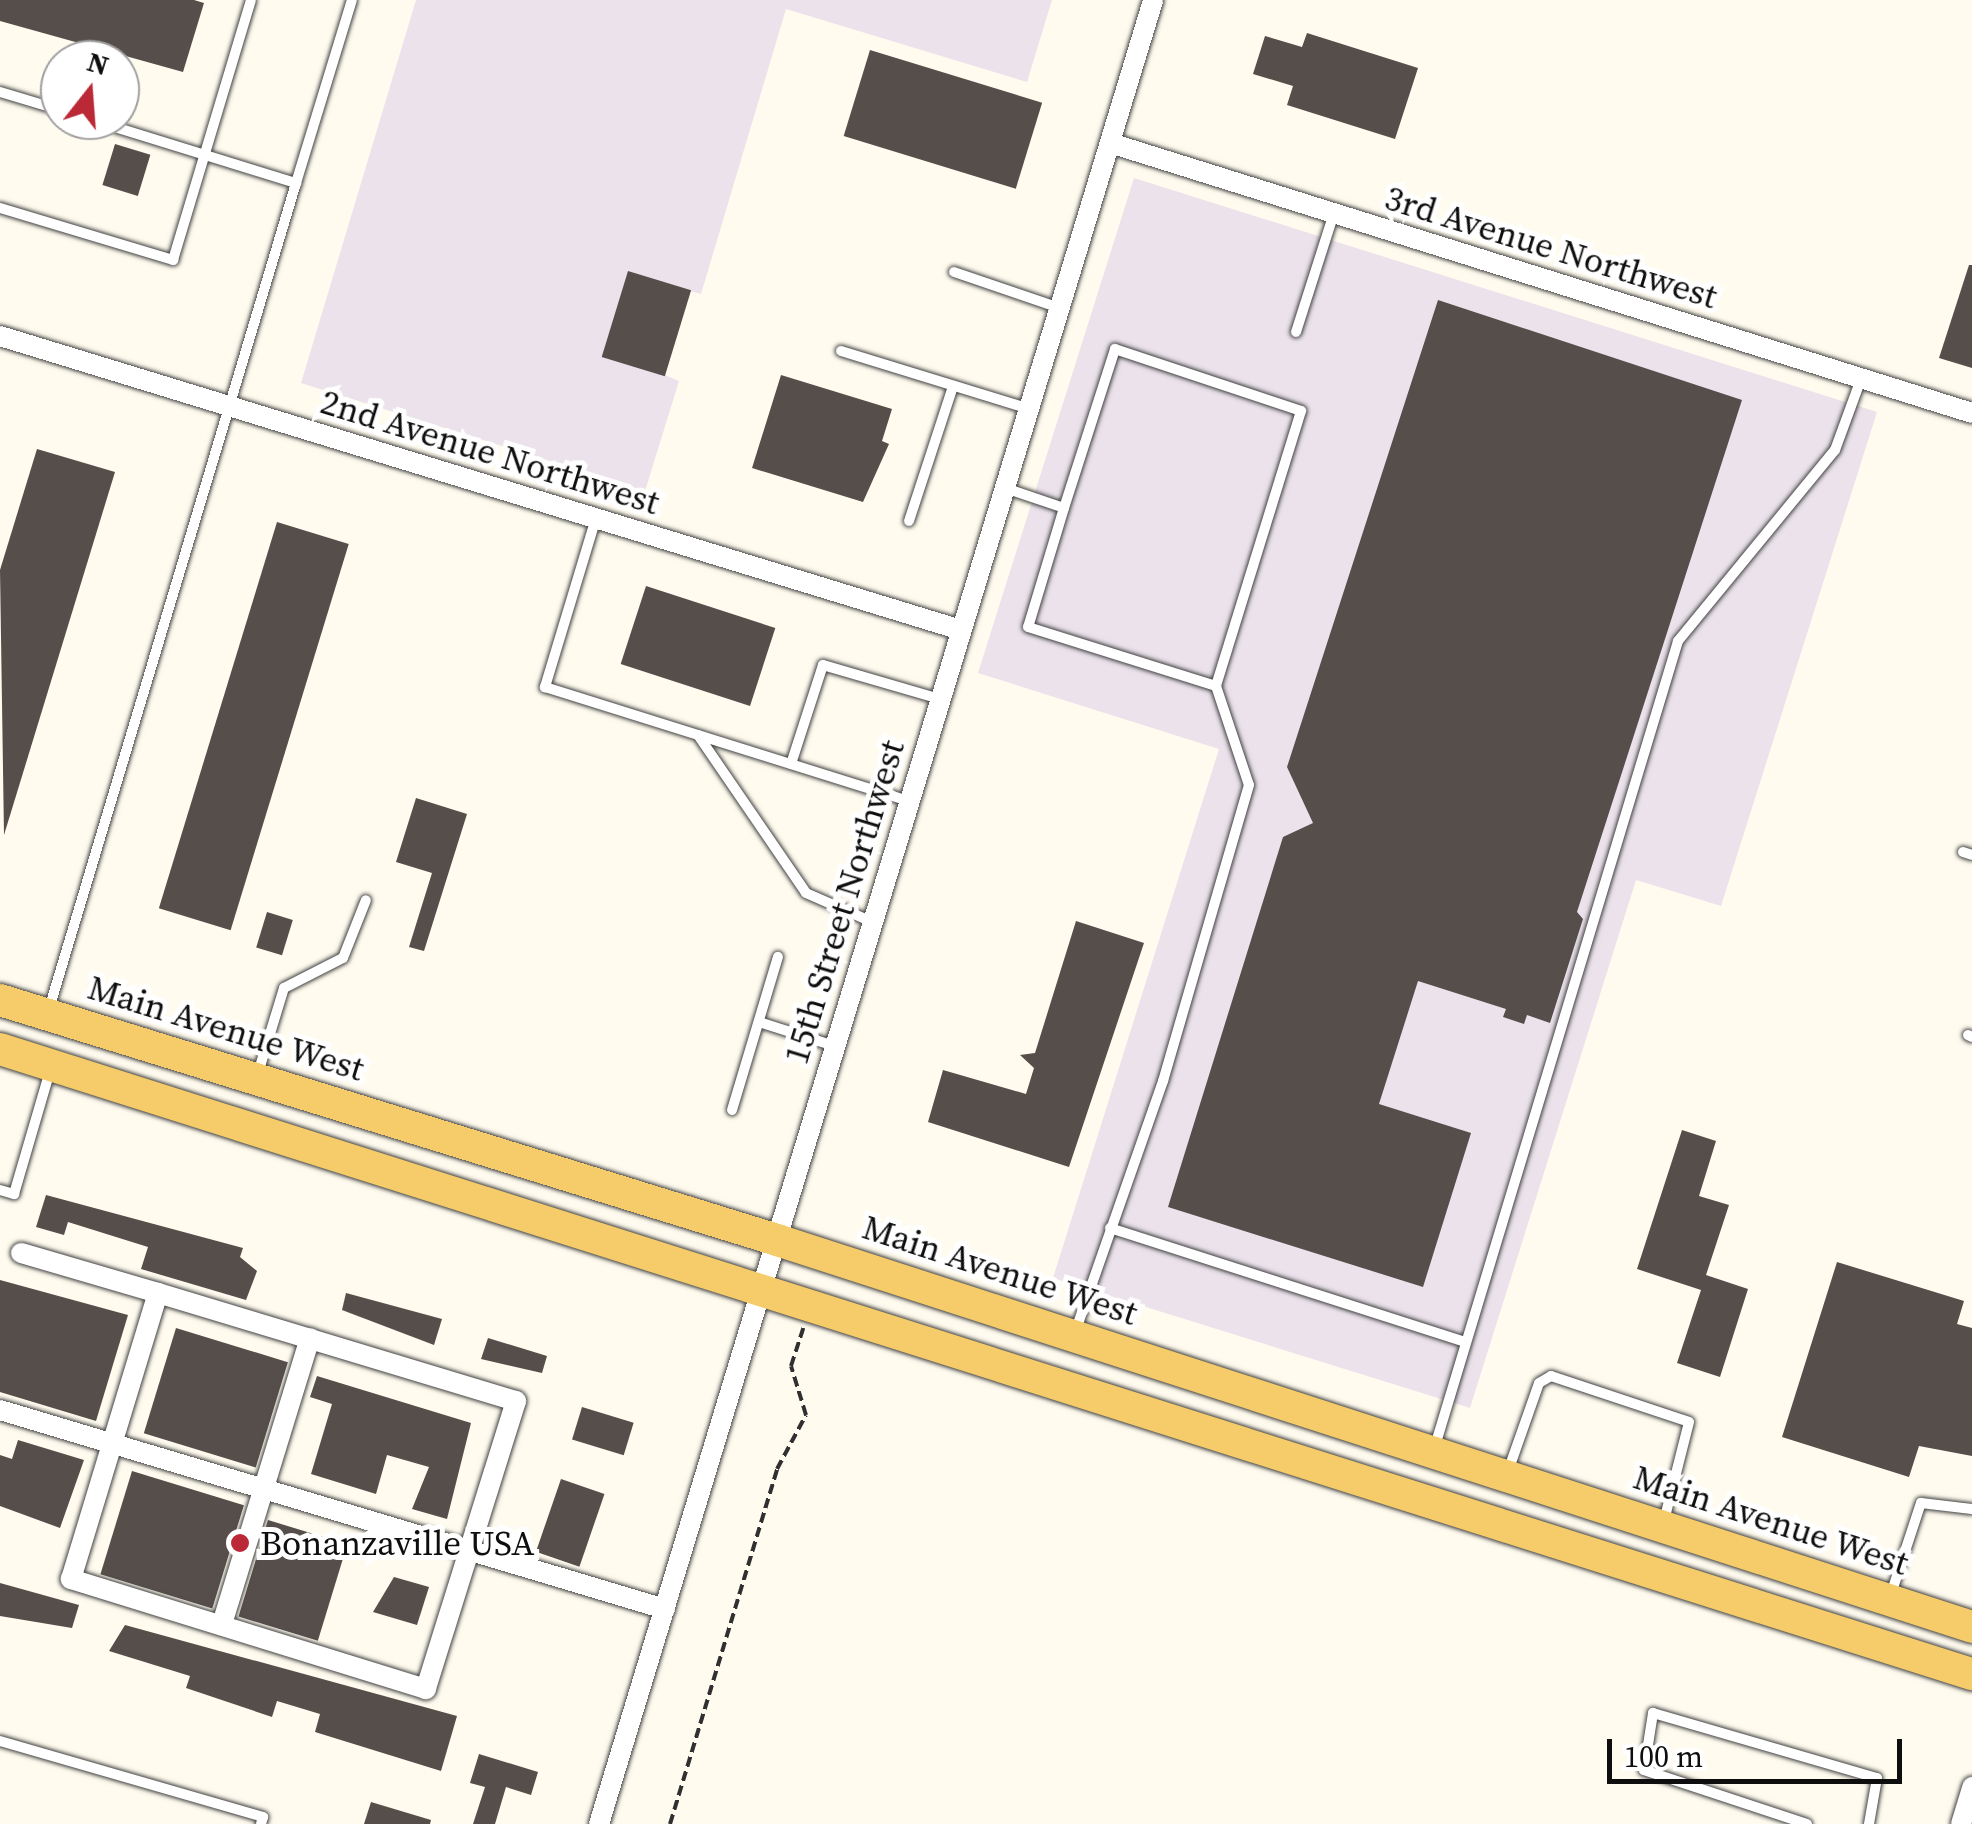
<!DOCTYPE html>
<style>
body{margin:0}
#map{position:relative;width:1972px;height:1824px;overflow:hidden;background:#fffbef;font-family:"Source Serif 4",serif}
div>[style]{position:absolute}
.industrial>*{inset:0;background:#ebe2ec}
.building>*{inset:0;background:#564e4a;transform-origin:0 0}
.path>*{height:4px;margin-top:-2px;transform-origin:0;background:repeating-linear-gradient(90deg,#303030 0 10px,transparent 0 15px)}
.roads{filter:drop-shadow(0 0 2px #414141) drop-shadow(0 0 2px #414141)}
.service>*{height:10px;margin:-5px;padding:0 5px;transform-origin:5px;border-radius:5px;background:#fff}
.minor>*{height:20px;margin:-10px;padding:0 10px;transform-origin:10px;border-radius:10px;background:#fff}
.primary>*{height:32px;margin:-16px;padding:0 16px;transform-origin:16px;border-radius:16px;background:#f5cc69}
.dots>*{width:28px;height:28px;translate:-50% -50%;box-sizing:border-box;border:5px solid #fff;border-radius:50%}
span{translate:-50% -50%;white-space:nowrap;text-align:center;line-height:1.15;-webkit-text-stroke:10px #fff;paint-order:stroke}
.street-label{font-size:35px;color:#0e0e0e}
.poi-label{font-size:35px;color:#0e0e0e}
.left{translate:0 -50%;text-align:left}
.north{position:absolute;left:40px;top:40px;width:100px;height:100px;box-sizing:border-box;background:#fff;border:2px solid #9f9f9f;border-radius:50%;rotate:17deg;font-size:28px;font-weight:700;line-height:40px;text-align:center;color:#0e0e0e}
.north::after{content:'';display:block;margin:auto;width:35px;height:45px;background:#bb2937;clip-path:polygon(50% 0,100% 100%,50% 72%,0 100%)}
.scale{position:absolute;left:1607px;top:1739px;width:295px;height:45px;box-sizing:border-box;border:5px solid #0e0e0e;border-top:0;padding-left:12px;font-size:30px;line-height:35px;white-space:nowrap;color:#0e0e0e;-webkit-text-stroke:8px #fff;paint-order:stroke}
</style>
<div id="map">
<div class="industrial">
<i style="clip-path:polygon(416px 0,1052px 0,1027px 82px,786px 9px,701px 294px,690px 291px,665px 375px,679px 381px,645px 491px,301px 383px)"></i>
<i style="clip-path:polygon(1134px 178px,1877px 412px,1721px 906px,1636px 880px,1470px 1408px,1053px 1278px,1219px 749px,978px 673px)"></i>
</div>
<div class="building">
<i style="clip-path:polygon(0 0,194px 0,204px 3px,183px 72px,0 21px)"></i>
<i style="clip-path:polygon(1307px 33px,1418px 68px,1395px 139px,1287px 105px,1293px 86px,1253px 74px,1265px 36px,1302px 47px)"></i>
<i style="left:870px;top:50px;width:180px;height:90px;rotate:17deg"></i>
<i style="left:115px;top:144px;width:37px;height:43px;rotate:17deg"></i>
<i style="clip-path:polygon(1969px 265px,1972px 265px,1972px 368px,1939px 358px)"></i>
<i style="left:628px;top:271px;width:66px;height:90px;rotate:17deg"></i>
<i style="clip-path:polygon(1438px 300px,1742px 400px,1577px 912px,1583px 919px,1550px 1023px,1527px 1015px,1524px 1024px,1503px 1017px,1506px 1009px,1418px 981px,1379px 1104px,1471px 1133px,1423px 1287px,1168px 1207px,1283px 837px,1313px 823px,1287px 767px)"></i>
<i style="clip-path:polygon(781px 375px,892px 409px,882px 441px,889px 444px,863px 502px,752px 468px)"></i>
<i style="clip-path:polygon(37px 449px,115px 472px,4px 835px,0 570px)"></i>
<i style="left:277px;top:522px;width:75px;height:404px;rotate:17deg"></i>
<i style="left:646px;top:586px;width:136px;height:82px;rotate:18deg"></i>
<i style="clip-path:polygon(416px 798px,467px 814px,424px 951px,409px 947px,432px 873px,396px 862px)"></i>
<i style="left:267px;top:912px;width:27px;height:37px;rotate:17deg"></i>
<i style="clip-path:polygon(1076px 921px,1144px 943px,1069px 1167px,928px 1122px,943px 1070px,1026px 1094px,1034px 1068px,1020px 1055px,1035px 1053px)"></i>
<i style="clip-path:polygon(1682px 1130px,1716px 1141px,1699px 1196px,1729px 1205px,1706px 1275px,1748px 1289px,1720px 1377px,1677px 1363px,1701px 1290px,1637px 1269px)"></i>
<i style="clip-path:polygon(46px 1195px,243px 1248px,240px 1257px,257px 1271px,246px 1300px,141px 1269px,148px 1247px,68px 1222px,64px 1235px,36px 1227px)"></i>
<i style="clip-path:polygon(1837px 1262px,1964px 1301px,1957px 1324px,1972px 1328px,1972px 1456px,1919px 1446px,1909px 1477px,1782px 1437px)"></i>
<i style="clip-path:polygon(0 1280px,128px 1315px,96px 1421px,0 1392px)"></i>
<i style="clip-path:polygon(346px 1293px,442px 1319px,434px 1345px,342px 1310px)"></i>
<i style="left:176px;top:1328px;width:117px;height:110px;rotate:17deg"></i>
<i style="clip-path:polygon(488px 1338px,547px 1356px,542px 1373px,481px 1359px)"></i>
<i style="clip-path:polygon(317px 1376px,471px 1423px,447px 1519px,412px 1509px,429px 1467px,387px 1455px,376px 1494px,311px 1474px,332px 1404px,310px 1397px)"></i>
<i style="left:582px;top:1407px;width:54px;height:34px;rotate:17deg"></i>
<i style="clip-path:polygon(18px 1440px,84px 1460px,60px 1528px,0 1506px,0 1455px,12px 1459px)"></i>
<i style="left:132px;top:1471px;width:117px;height:108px;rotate:17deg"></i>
<i style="left:561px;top:1479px;width:46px;height:77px;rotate:19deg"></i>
<i style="left:268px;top:1520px;width:83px;height:101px;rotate:17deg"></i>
<i style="clip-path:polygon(394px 1577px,429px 1587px,417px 1625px,373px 1612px)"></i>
<i style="clip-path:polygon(0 1583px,79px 1605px,72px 1628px,0 1616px)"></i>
<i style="clip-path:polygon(125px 1625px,457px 1716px,441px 1771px,315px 1732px,320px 1714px,277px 1701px,272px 1717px,186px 1688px,190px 1676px,109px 1651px)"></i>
<i style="clip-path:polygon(479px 1754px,538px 1772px,531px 1795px,506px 1787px,495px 1824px,473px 1824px,485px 1787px,470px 1783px)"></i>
<i style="clip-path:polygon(371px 1802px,431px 1820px,430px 1824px,364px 1824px)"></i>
</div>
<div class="path">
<i style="left:670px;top:1824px;width:371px;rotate:-73.2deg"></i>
<i style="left:777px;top:1469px;width:61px;rotate:-61.8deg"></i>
<i style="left:806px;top:1415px;width:51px;rotate:-107deg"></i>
<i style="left:791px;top:1366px;width:40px;rotate:-72deg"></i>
</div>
<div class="roads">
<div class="service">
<i style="left:0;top:92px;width:63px;rotate:16.7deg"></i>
<i style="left:92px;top:120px;width:214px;rotate:17.2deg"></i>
<i style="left:296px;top:183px;width:191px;rotate:-73deg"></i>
<i style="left:0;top:208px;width:181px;rotate:16.7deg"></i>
<i style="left:173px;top:260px;width:271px;rotate:-73.3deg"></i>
<i style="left:954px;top:272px;width:112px;rotate:18.8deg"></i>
<i style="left:1296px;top:332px;width:125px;rotate:-72.3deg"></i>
<i style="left:841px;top:351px;width:197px;rotate:17.1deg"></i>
<i style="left:1005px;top:488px;width:62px;rotate:18.7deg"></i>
<i style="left:1064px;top:508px;width:124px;rotate:106.8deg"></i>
<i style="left:1028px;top:627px;width:197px;rotate:17.4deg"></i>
<i style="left:1216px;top:686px;width:104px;rotate:71.6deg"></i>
<i style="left:1249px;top:785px;width:308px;rotate:106.2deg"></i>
<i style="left:1163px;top:1081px;width:266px;rotate:109.3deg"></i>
<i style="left:1064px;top:508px;width:167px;rotate:-72.2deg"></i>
<i style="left:1115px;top:349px;width:196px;rotate:18.4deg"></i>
<i style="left:1301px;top:411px;width:288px;rotate:107.2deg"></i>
<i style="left:596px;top:518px;width:177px;rotate:106.8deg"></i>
<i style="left:545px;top:687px;width:381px;rotate:17.4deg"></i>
<i style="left:909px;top:521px;width:142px;rotate:-71.9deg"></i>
<i style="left:698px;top:735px;width:191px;rotate:55.6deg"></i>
<i style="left:806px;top:893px;width:72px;rotate:23.7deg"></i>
<i style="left:791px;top:764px;width:104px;rotate:-72.1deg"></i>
<i style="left:823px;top:665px;width:122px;rotate:16.2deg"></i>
<i style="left:1963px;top:852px;width:9px;rotate:18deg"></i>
<i style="left:49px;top:1009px;width:862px;rotate:-73.35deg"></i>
<i style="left:759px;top:1022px;width:79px;rotate:17.7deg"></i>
<i style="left:1968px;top:1035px;width:4px;rotate:27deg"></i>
<i style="left:258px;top:1073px;width:89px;rotate:-73deg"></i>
<i style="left:284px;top:988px;width:66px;rotate:-27deg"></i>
<i style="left:343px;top:958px;width:62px;rotate:-68.4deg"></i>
<i style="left:732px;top:1110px;width:160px;rotate:-73.3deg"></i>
<i style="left:0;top:1190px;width:15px;rotate:16deg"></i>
<i style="left:14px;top:1194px;width:128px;rotate:-73.7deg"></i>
<i style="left:1110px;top:1228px;width:373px;rotate:17.8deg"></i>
<i style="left:1435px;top:1446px;width:841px;rotate:-73.2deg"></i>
<i style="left:1678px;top:641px;width:247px;rotate:-50.6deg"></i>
<i style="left:1835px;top:450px;width:76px;rotate:-69.9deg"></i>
<i style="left:1507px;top:1474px;width:96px;rotate:-70.6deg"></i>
<i style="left:1539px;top:1383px;width:14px;rotate:-30deg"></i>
<i style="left:1551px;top:1376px;width:145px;rotate:18.4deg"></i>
<i style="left:1689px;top:1422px;width:102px;rotate:104.2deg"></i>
<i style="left:1891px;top:1594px;width:96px;rotate:-71.8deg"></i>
<i style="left:1921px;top:1503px;width:51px;rotate:6.7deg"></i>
<i style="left:0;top:1741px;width:274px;rotate:16.1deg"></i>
<i style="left:263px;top:1817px;width:7px;rotate:106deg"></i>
<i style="left:1807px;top:1824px;width:172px;rotate:-161.7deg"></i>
<i style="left:1644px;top:1770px;width:58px;rotate:-81deg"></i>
<i style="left:1653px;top:1713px;width:233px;rotate:16.2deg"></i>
<i style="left:1877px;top:1778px;width:47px;rotate:99.9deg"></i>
</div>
<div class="minor">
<i style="left:1110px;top:143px;width:903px;rotate:17.39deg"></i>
<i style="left:0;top:336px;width:1005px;rotate:17.01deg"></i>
<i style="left:21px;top:1253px;width:143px;rotate:16.3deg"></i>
<i style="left:158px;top:1293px;width:374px;rotate:16.8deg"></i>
<i style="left:516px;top:1401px;width:302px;rotate:107.4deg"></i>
<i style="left:426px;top:1689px;width:372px;rotate:-162.8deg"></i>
<i style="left:71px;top:1579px;width:299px;rotate:-73.1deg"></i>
<i style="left:0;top:1410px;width:694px;rotate:16.66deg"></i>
<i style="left:222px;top:1624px;width:299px;rotate:-72.9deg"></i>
<i style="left:599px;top:1824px;width:1906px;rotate:-73.1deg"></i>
<i style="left:1961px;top:1824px;width:39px;rotate:-73deg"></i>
</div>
<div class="primary">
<i style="left:0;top:1000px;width:813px;rotate:17.16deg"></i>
<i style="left:777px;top:1240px;width:1256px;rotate:17.94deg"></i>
<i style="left:0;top:1049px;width:2069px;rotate:17.59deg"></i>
</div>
</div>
<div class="dots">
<i style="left:240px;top:1543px;background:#bb2937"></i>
</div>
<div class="street-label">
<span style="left:1551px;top:247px;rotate:17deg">3rd Avenue Northwest</span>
<span style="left:490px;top:452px;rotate:17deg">2nd Avenue Northwest</span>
<span style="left:844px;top:902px;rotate:-73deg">15th Street Northwest</span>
<span style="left:226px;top:1028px;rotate:17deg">Main Avenue West</span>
<span style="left:1000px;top:1270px;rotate:18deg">Main Avenue West</span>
<span style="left:1771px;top:1520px;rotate:18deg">Main Avenue West</span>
</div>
<div class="poi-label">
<span class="left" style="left:260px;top:1543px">Bonanzaville USA</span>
</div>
<div class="north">N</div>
<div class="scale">100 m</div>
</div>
